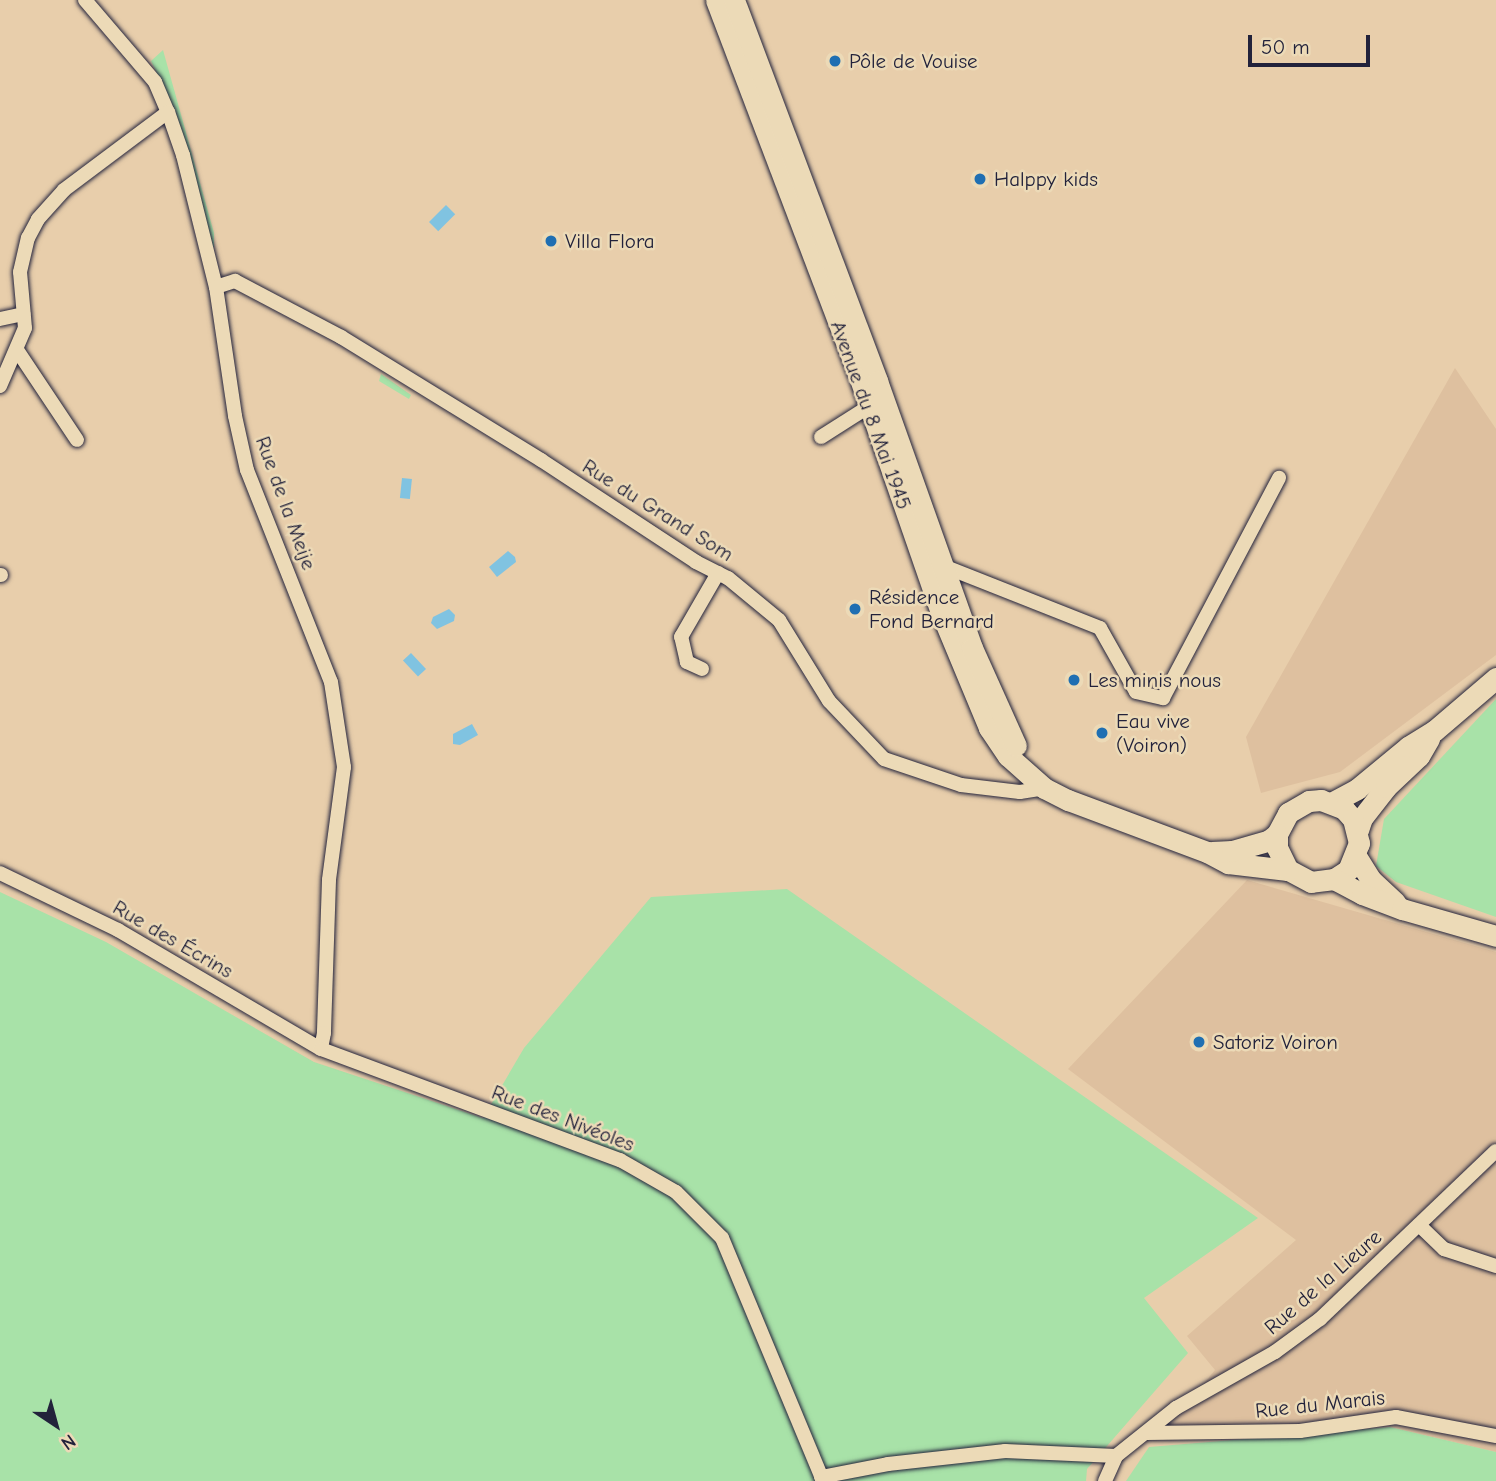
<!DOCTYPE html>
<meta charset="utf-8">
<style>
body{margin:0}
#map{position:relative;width:1496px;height:1481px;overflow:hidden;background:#e8ceab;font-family:"Comic Neue",sans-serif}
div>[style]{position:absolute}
.built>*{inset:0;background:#dec09f}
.green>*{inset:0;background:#a8e2a8}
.water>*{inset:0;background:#80c3e1;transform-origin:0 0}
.roads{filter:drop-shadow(0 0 2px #22223b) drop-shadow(0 0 2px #22223b)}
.minor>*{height:14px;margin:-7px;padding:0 7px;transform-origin:7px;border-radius:7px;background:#ecdab7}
.primary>*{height:21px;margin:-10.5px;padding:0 10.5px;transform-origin:10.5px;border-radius:10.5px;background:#ecdab7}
.dots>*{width:19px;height:19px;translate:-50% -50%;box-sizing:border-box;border:4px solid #ecdab7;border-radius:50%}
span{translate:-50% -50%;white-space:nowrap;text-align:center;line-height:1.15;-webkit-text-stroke:5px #ecdab7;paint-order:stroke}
.poi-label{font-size:21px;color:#22223b}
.left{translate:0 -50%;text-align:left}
.street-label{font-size:21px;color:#22223b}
.north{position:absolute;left:21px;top:1390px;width:70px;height:70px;-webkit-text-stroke:5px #ecdab7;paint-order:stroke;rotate:144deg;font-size:19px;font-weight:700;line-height:28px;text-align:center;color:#22223b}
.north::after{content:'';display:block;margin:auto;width:24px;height:32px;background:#22223b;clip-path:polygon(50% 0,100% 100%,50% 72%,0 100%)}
.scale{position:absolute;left:1248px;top:35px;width:122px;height:32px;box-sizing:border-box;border:4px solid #22223b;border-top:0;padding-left:9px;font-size:21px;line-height:24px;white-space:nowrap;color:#22223b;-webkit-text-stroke:5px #ecdab7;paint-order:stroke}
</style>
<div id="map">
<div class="built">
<i style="clip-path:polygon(1455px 368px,1496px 429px,1496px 655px,1340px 772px,1261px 793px,1246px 737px)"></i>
<i style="clip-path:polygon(1247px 880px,1496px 952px,1496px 1452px,1390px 1427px,1166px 1429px,1215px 1370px,1187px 1336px,1296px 1240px,1068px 1069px)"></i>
</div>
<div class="green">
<i style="clip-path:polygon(163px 50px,214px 233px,214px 247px,208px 248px,196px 183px,176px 113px,151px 61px)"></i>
<i style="clip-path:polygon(381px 374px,411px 395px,409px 399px,379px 381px)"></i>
<i style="clip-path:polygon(1496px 699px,1496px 917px,1396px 882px,1376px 866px,1384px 819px)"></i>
<i style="clip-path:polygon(787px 889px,1258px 1218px,1144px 1298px,1188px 1353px,1087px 1469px,1086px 1481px,0 1481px,0 892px,106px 942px,314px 1062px,483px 1118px,524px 1048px,651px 897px)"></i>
<i style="clip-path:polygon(1390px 1427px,1496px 1452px,1496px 1481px,1126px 1481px,1149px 1447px)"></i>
</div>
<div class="water">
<i style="left:446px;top:205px;width:13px;height:24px;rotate:45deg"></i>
<i style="left:402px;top:478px;width:10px;height:20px;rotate:6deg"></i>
<i style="clip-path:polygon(508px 551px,515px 557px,516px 562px,497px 577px,489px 567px)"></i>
<i style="clip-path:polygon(449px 609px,455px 615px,454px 621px,437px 629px,431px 623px,433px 617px)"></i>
<i style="left:411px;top:653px;width:22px;height:11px;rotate:47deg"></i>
<i style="clip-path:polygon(472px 724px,478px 735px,460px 745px,453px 744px,453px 734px)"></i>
</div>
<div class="roads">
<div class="minor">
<i style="left:85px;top:0;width:108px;rotate:49.5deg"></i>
<i style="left:155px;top:82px;width:33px;rotate:67deg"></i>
<i style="left:168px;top:112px;width:46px;rotate:70.8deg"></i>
<i style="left:183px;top:155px;width:136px;rotate:76deg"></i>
<i style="left:216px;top:287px;width:130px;rotate:81.6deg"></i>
<i style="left:235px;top:416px;width:55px;rotate:77.5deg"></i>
<i style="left:247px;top:470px;width:228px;rotate:68.4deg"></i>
<i style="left:331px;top:682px;width:86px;rotate:81.3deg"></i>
<i style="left:344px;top:767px;width:114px;rotate:97.6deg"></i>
<i style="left:329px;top:880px;width:153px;rotate:91.9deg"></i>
<i style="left:324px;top:1033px;width:16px;rotate:101deg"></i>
<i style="left:216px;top:287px;width:20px;rotate:-18deg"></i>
<i style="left:235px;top:281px;width:120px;rotate:27.8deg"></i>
<i style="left:341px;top:337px;width:235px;rotate:31.6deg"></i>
<i style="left:541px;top:460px;width:186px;rotate:33.3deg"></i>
<i style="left:696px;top:562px;width:36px;rotate:27deg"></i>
<i style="left:728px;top:578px;width:66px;rotate:39.5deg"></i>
<i style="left:779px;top:620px;width:95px;rotate:58.3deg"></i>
<i style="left:829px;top:701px;width:80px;rotate:46.5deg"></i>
<i style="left:884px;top:759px;width:81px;rotate:18.7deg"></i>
<i style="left:961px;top:785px;width:59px;rotate:6.8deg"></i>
<i style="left:1020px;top:792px;width:24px;rotate:-9deg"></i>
<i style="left:0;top:319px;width:24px;rotate:-12deg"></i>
<i style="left:17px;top:350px;width:108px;rotate:56.3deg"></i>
<i style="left:0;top:386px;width:63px;rotate:-66.7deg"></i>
<i style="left:25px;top:328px;width:56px;rotate:-95.1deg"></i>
<i style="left:20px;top:272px;width:35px;rotate:-77deg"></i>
<i style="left:28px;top:238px;width:21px;rotate:-62deg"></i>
<i style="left:38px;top:219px;width:39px;rotate:-48deg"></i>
<i style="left:64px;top:190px;width:130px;rotate:-36.9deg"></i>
<i style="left:821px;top:437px;width:65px;rotate:-32.5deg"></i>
<i style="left:941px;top:565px;width:171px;rotate:21.6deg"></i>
<i style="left:1100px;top:628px;width:73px;rotate:60.6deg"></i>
<i style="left:1136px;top:692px;width:28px;rotate:13deg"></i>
<i style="left:1163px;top:698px;width:249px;rotate:-62.2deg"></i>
<i style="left:0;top:575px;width:1px"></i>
<i style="left:702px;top:669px;width:17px;rotate:-155deg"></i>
<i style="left:687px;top:662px;width:26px;rotate:-103deg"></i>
<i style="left:681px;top:637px;width:74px;rotate:-60deg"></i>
<i style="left:0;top:873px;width:131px;rotate:25.8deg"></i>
<i style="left:118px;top:930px;width:235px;rotate:30.4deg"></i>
<i style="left:321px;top:1049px;width:319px;rotate:20.4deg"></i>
<i style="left:620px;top:1160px;width:64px;rotate:29.7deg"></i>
<i style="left:676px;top:1192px;width:65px;rotate:45deg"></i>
<i style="left:722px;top:1238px;width:263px;rotate:67.4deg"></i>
<i style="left:1419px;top:1225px;width:35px;rotate:44deg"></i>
<i style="left:1444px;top:1249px;width:55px;rotate:18.1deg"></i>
<i style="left:1146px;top:1433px;width:154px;rotate:-0.7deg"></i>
<i style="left:1300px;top:1431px;width:97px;rotate:-8.3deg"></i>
<i style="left:1396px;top:1417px;width:102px;rotate:10.8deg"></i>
<i style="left:821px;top:1477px;width:68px;rotate:-11deg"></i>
<i style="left:888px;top:1464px;width:118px;rotate:-6.3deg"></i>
<i style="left:1005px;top:1451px;width:111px;rotate:2.6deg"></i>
<i style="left:1105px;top:1481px;width:27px;rotate:-66deg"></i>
<i style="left:1116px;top:1456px;width:77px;rotate:-38.7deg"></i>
<i style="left:1176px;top:1408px;width:114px;rotate:-29.5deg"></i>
<i style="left:1275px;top:1352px;width:56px;rotate:-36.3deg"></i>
<i style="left:1320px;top:1319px;width:243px;rotate:-43.7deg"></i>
</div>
<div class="primary">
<i style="left:716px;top:0;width:399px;rotate:69.2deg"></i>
<i style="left:858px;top:373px;width:251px;rotate:70.9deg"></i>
<i style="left:940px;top:610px;width:128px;rotate:67.4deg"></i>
<i style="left:989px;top:728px;width:34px;rotate:56deg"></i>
<i style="left:1008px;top:756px;width:48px;rotate:41.6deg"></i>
<i style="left:1044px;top:788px;width:27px;rotate:27deg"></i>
<i style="left:1068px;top:800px;width:148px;rotate:20.5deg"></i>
<i style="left:1207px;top:852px;width:24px;rotate:28deg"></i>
<i style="left:1228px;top:863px;width:60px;rotate:6.7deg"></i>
<i style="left:734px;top:0;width:407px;rotate:69.4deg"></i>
<i style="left:877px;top:381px;width:283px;rotate:70.4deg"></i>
<i style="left:972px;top:648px;width:107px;rotate:65.8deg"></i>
<i style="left:1333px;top:802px;width:27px;rotate:-28deg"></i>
<i style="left:1357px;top:789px;width:66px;rotate:-39.5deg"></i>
<i style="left:1408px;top:747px;width:31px;rotate:-32deg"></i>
<i style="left:1434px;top:731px;width:82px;rotate:-40.5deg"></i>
<i style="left:1358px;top:830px;width:13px;rotate:-72deg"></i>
<i style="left:1362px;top:818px;width:39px;rotate:-52deg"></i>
<i style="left:1386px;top:787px;width:45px;rotate:-43.2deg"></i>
<i style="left:1419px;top:756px;width:20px;rotate:-60deg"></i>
<i style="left:1212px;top:852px;width:20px;rotate:-3deg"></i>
<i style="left:1232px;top:851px;width:37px;rotate:-16deg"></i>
<i style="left:1268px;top:841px;width:11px;rotate:-38deg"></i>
<i style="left:1277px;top:834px;width:24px;rotate:-62deg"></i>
<i style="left:1288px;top:813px;width:24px;rotate:-30deg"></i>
<i style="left:1309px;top:801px;width:12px;rotate:-5deg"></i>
<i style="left:1321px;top:800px;width:25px;rotate:21deg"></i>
<i style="left:1344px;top:809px;width:13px;rotate:48deg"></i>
<i style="left:1353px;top:819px;width:25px;rotate:76deg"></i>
<i style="left:1359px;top:843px;width:29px;rotate:112deg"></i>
<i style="left:1348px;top:870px;width:17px;rotate:147deg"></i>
<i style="left:1334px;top:879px;width:23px;rotate:173deg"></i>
<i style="left:1311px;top:882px;width:26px;rotate:-152deg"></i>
<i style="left:1288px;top:870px;width:25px;rotate:-116deg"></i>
<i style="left:1277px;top:847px;width:13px;rotate:-90deg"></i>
<i style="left:1356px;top:856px;width:28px;rotate:58deg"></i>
<i style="left:1371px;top:880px;width:33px;rotate:43deg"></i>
<i style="left:1334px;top:879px;width:32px;rotate:28deg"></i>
<i style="left:1362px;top:894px;width:43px;rotate:20.6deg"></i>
<i style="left:1402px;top:909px;width:98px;rotate:16deg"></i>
</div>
</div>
<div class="dots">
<i style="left:835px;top:61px;background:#1f6fb2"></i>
<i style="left:980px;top:179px;background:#1f6fb2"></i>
<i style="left:551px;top:241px;background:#1f6fb2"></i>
<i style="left:855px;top:609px;background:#1f6fb2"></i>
<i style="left:1074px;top:680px;background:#1f6fb2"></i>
<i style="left:1102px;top:733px;background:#1f6fb2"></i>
<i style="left:1199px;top:1042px;background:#1f6fb2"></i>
</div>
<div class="poi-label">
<span class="left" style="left:849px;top:61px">Pôle de Vouise</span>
<span class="left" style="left:994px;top:179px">Halppy kids</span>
<span class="left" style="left:565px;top:241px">Villa Flora</span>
<span class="left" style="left:869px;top:609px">Résidence<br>Fond Bernard</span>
<span class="left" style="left:1088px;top:680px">Les minis nous</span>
<span class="left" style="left:1116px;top:733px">Eau vive<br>(Voiron)</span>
<span class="left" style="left:1213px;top:1042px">Satoriz Voiron</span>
</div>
<div class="street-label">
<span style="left:871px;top:415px;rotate:70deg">Avenue du 8 Mai 1945</span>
<span style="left:286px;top:503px;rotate:70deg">Rue de la Meije</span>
<span style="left:658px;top:510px;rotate:32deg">Rue du Grand Som</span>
<span style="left:173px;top:939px;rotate:30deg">Rue des Écrins</span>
<span style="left:563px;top:1118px;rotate:21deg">Rue des Nivéoles</span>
<span style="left:1323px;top:1282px;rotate:-41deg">Rue de la Lieure</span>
<span style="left:1320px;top:1404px;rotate:-6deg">Rue du Marais</span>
</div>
<div class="north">N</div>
<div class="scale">50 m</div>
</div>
